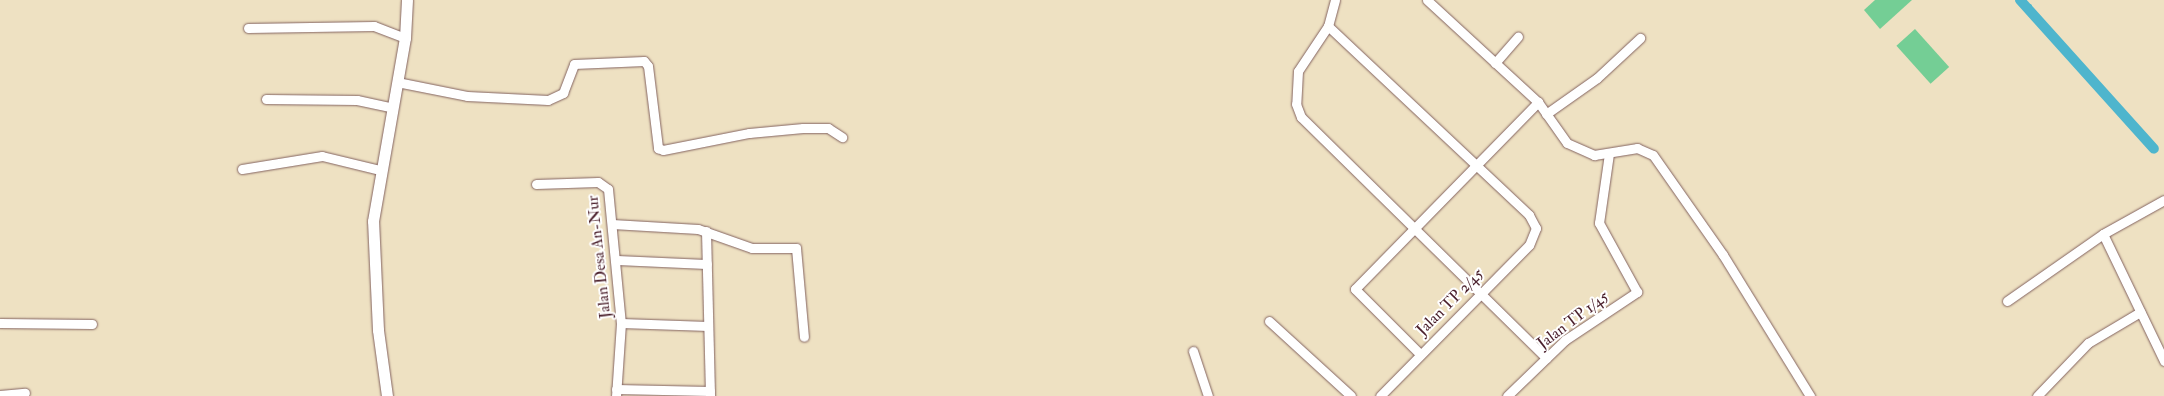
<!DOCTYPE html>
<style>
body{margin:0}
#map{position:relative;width:2164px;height:396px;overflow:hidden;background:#eee1c2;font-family:"IM FELL Double Pica",serif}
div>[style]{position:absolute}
.green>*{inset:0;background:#74ce95;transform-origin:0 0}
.stream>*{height:3px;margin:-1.5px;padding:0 1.5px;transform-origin:1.5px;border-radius:1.5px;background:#4eb5cd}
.canal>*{height:10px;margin:-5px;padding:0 5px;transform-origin:5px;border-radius:5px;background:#4eb5cd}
.roads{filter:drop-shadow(0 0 1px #836360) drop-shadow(0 0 1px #836360)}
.minor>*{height:9px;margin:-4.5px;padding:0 4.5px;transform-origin:4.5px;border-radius:4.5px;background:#fff}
.tertiary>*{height:11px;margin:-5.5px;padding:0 5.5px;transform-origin:5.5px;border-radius:5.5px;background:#fff}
span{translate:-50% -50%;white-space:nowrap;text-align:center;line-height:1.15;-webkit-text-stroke:4px #fff;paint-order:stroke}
.street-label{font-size:16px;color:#4a1f2b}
</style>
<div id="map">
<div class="green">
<i style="clip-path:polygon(1875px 0,1912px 0,1880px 29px,1864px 10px)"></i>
<i style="left:1915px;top:29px;width:51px;height:25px;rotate:48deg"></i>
</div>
<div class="stream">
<i style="left:2027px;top:8px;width:4px;rotate:-45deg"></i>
</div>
<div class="canal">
<i style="left:2020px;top:0;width:200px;rotate:48deg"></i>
</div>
<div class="roads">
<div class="minor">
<i style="left:1335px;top:0;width:27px;rotate:105deg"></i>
<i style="left:1328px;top:26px;width:276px;rotate:43.2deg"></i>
<i style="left:1529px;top:215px;width:15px;rotate:62deg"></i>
<i style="left:1536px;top:228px;width:18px;rotate:112deg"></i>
<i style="left:1529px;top:245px;width:212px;rotate:134.6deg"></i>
<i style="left:1427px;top:0;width:151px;rotate:42.6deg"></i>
<i style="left:1538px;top:102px;width:50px;rotate:54.7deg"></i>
<i style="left:1567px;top:143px;width:30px;rotate:24deg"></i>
<i style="left:1594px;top:155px;width:44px;rotate:-9.2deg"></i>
<i style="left:1637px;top:148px;width:17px;rotate:24deg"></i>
<i style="left:1653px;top:155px;width:122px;rotate:55deg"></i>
<i style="left:1723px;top:255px;width:166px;rotate:58.3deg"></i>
<i style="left:1328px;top:26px;width:54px;rotate:123.7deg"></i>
<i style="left:1298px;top:71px;width:33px;rotate:93deg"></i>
<i style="left:1296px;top:104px;width:14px;rotate:69deg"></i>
<i style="left:1301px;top:117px;width:344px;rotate:44.5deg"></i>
<i style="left:248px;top:28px;width:126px;rotate:-0.9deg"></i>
<i style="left:374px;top:26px;width:33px;rotate:21deg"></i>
<i style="left:1495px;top:63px;width:35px;rotate:-49deg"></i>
<i style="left:397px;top:82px;width:71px;rotate:11.3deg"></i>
<i style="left:467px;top:96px;width:81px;rotate:2.8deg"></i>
<i style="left:548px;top:100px;width:17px;rotate:-25deg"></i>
<i style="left:563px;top:93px;width:31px;rotate:-69deg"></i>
<i style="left:574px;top:64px;width:70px;rotate:-2.5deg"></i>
<i style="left:644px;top:61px;width:6px;rotate:51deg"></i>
<i style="left:648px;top:66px;width:83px;rotate:83deg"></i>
<i style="left:658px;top:148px;width:5px;rotate:22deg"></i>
<i style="left:663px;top:150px;width:88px;rotate:-11.2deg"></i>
<i style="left:749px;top:133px;width:54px;rotate:-5.3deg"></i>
<i style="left:803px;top:128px;width:25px"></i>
<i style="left:828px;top:128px;width:17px;rotate:33deg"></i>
<i style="left:266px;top:99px;width:91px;rotate:0.6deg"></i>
<i style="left:357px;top:100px;width:35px;rotate:12deg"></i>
<i style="left:1546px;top:114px;width:62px;rotate:-35.2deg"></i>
<i style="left:1597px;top:78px;width:59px;rotate:-42.9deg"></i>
<i style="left:242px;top:169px;width:81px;rotate:-9.2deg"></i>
<i style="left:322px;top:156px;width:60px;rotate:13.6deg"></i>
<i style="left:536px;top:184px;width:62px;rotate:-1.8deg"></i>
<i style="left:598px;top:182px;width:12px;rotate:35deg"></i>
<i style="left:608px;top:189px;width:135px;rotate:84.5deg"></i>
<i style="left:621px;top:323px;width:73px;rotate:93.9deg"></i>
<i style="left:2164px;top:200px;width:70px;rotate:150.9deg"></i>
<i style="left:2103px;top:234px;width:141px;rotate:64.3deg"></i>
<i style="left:612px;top:224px;width:86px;rotate:3.3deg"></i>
<i style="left:698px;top:229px;width:57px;rotate:19.4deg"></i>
<i style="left:752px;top:248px;width:44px"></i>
<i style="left:796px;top:248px;width:89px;rotate:84.9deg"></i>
<i style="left:706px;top:231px;width:165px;rotate:88.6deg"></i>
<i style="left:616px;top:260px;width:91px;rotate:2.5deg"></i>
<i style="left:2007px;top:301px;width:117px;rotate:-34.9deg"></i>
<i style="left:1269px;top:321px;width:111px;rotate:42.4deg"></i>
<i style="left:0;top:323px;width:92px;rotate:0.6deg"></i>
<i style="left:621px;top:323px;width:87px;rotate:2deg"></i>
<i style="left:1193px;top:351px;width:47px;rotate:71.6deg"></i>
<i style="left:1420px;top:354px;width:92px;rotate:-135deg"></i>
<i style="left:1355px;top:289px;width:262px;rotate:-45.6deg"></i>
<i style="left:616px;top:389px;width:94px;rotate:1.2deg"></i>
<i style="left:0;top:395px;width:25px;rotate:-5deg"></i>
<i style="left:1507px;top:396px;width:81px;rotate:-44deg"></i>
<i style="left:1565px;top:340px;width:87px;rotate:-33.7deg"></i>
<i style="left:1637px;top:292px;width:79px;rotate:-118.8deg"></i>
<i style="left:1599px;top:223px;width:70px;rotate:-81.8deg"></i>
<i style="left:2037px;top:396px;width:74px;rotate:-46.1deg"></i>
<i style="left:2088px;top:343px;width:61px;rotate:-30.8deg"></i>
</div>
<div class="tertiary">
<i style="left:387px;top:396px;width:67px;rotate:-97.8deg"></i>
<i style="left:378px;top:330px;width:109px;rotate:-92.6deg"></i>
<i style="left:373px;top:221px;width:186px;rotate:-80.1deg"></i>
<i style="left:405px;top:38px;width:38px;rotate:-87deg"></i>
</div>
</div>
<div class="street-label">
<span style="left:599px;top:257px;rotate:-96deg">Jalan Desa An-Nur</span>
<span style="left:1450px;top:302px;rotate:-45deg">Jalan TP 2/45</span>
<span style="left:1573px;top:320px;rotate:-37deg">Jalan TP 1/45</span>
</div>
</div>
